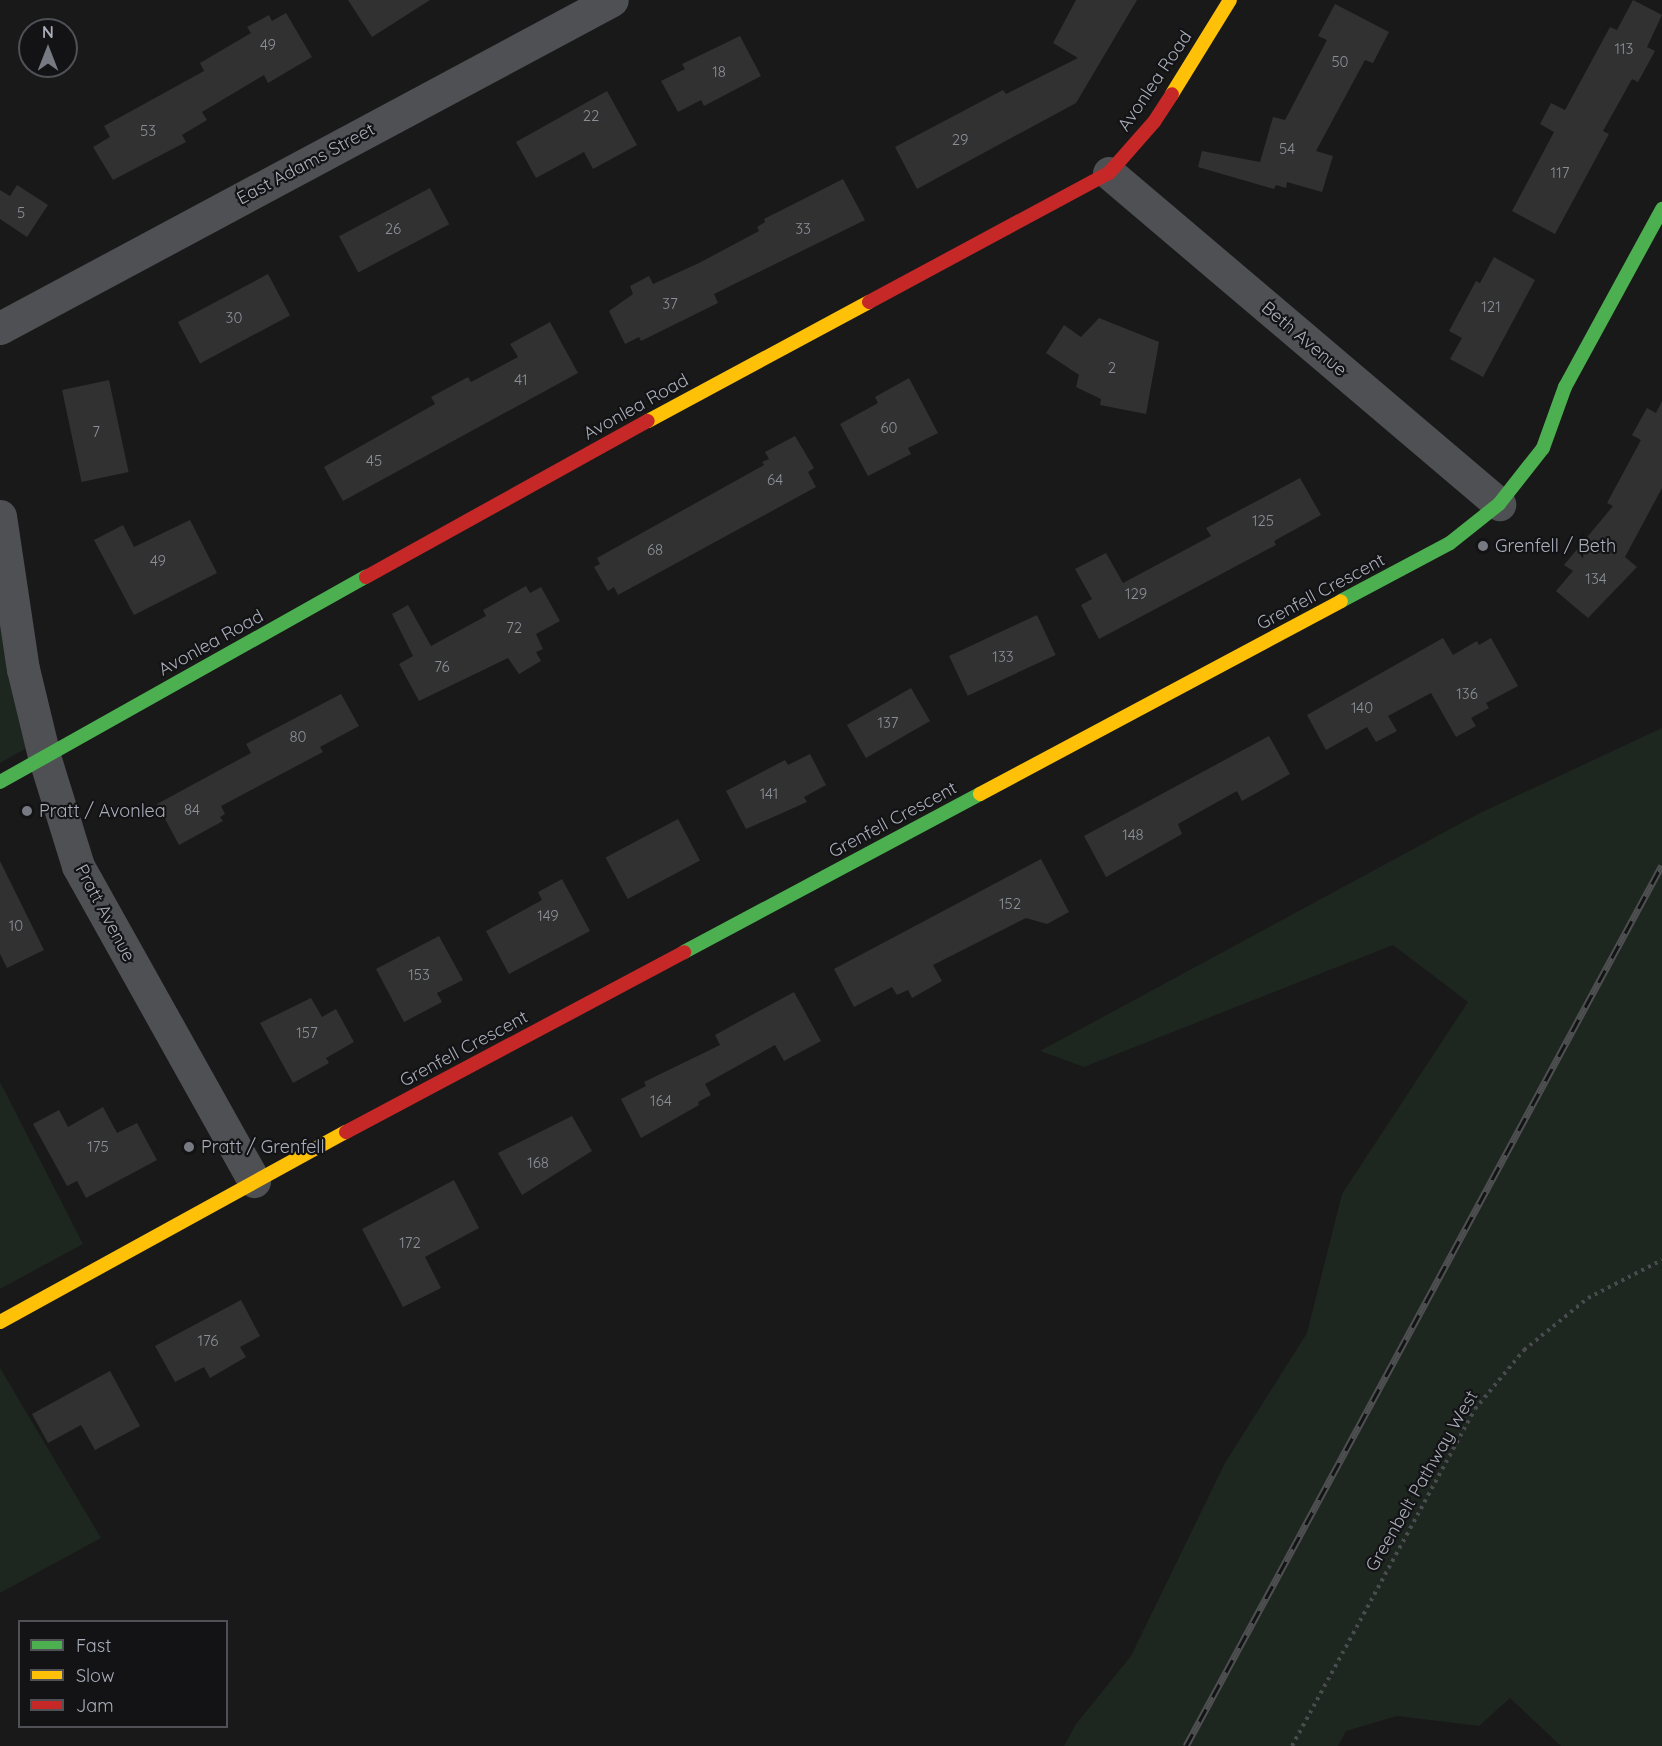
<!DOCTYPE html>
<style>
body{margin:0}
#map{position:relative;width:1662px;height:1746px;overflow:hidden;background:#191919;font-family:Quicksand,sans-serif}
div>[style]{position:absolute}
.green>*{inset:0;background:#1e2620}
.building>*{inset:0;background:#313131;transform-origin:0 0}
.path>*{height:4px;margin-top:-2px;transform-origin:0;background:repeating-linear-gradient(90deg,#494b4e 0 3px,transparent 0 7.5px)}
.street>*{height:33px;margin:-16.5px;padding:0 16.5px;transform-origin:16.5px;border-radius:16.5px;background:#4e5053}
.fast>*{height:14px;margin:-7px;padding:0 7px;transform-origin:7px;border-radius:7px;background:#4caf50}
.slow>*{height:14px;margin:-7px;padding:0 7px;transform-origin:7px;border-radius:7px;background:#ffc107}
.jam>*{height:14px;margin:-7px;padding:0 7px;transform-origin:7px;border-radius:7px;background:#c62828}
.rail>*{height:7px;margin-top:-3.5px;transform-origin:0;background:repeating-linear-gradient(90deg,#131315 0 14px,#4e4f51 0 28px);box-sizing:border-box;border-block:2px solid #4e4f51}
.dots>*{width:16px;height:16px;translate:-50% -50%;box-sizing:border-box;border:3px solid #131315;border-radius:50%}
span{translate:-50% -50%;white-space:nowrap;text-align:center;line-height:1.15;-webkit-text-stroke:4.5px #131315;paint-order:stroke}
.number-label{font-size:15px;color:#8b8f98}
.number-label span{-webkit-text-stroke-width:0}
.street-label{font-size:18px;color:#a9aeba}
.poi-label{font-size:18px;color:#a9aeba}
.left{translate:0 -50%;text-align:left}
.legend{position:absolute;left:18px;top:1620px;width:210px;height:108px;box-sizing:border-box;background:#131315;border:2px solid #4f5157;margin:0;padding:8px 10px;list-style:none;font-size:18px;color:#a9aeba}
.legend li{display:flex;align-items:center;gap:12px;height:30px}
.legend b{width:30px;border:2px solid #4f5157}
.north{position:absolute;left:18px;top:18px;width:60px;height:60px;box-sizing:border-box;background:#131315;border:2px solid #4f5157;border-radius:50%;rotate:0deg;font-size:16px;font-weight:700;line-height:24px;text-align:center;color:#a9aeba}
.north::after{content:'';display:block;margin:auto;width:21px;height:27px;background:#777a82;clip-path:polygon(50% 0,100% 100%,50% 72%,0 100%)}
</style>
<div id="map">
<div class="green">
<i style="clip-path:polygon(0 598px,27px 748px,0 763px)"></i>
<i style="clip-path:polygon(1662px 728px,1662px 1746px,1561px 1746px,1510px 1698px,1479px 1726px,1397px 1716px,1346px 1731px,1338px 1746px,1064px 1746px,1076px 1724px,1131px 1656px,1225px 1463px,1307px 1333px,1342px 1194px,1468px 1002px,1393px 945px,1084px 1067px,1040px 1051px,1478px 814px)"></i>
<i style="clip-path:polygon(0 1082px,83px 1244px,0 1289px)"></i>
<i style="clip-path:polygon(0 1368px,101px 1538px,0 1593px)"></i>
</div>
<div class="building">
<i style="clip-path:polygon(348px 0,430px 0,372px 37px)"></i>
<i style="clip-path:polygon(1076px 0,1137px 0,1076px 103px,917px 189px,895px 147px,1003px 90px,1006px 94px,1078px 58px,1053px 43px)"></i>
<i style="clip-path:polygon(1633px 0,1662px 15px,1647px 47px,1655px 51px,1638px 82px,1632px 79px,1603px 131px,1609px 134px,1555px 234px,1512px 211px,1554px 132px,1540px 124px,1551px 103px,1565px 110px,1610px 27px,1617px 30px)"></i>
<i style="clip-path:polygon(1335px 4px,1389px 32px,1373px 63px,1365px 60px,1316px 151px,1333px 156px,1322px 192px,1287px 182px,1286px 188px,1276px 185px,1274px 189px,1198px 167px,1202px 151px,1260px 162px,1273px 117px,1285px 120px,1327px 40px,1318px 36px)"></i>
<i style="clip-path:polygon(286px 13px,312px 57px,268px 83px,264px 75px,202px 112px,207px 120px,182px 135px,186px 142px,113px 180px,93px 147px,110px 137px,104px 126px,204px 71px,200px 63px,251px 33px,247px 27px,269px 15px,272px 21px)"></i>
<i style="clip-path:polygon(740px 36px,761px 76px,704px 106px,701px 100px,678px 112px,661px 81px,685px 69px,682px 64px)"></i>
<i style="clip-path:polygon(607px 91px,637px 145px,593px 169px,584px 152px,536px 178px,516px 142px)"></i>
<i style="clip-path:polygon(843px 179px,865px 220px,714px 294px,718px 303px,641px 341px,639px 337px,625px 344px,609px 311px,633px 294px,630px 286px,649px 276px,653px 284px,699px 263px,759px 231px,757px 227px,765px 222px,764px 219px)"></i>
<i style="clip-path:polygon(17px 185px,48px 205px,27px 237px,0 219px,0 190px,10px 196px)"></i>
<i style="left:430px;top:188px;width:41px;height:103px;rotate:62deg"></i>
<i style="clip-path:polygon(1494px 257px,1535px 280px,1483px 377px,1450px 359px,1462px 338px,1449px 331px,1476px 281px,1480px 283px)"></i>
<i style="left:268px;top:274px;width:47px;height:102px;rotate:62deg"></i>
<i style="clip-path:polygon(1099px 318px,1159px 342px,1146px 414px,1100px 405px,1101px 399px,1076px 387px,1079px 375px,1046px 353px,1064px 325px,1081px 337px)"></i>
<i style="clip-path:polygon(550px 322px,578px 373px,343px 501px,324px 467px,435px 404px,431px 397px,468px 377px,471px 382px,518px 357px,510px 344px)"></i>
<i style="clip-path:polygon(909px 378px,938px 433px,908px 448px,911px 454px,868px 476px,840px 424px,878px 403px,875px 397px)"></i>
<i style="left:109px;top:380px;width:94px;height:48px;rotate:78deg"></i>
<i style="clip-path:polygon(1662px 401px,1662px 488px,1625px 557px,1637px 567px,1588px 618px,1556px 591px,1573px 571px,1564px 565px,1613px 506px,1607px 503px,1641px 440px,1632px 435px,1647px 408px,1656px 413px)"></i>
<i style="clip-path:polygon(795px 436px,814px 468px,808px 472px,816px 487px,618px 595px,614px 587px,608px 591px,594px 567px,600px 564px,597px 558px,764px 465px,762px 462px,769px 459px,765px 452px)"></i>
<i style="clip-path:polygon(1300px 478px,1321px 515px,1274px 541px,1276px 545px,1099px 639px,1081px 605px,1092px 599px,1075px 569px,1106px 553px,1123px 583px,1211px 536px,1206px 528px)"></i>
<i style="clip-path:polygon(190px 520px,217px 573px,134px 615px,94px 540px,123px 525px,134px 547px)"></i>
<i style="clip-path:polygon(526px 586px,530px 593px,541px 587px,560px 621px,536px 634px,543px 649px,536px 652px,541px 661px,519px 674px,508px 658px,419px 701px,399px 664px,413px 656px,392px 614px,408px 605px,431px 646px,486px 616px,483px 610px)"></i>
<i style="left:1037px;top:615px;width:44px;height:97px;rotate:65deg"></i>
<i style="clip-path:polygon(1443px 638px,1453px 655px,1477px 641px,1479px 645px,1491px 638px,1518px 686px,1486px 703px,1489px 708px,1471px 718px,1476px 726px,1456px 737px,1431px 693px,1388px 716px,1397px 731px,1376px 742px,1367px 727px,1326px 750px,1307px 715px)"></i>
<i style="left:911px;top:688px;width:38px;height:74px;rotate:60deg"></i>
<i style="clip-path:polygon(341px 694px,359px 726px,320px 747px,323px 752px,221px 806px,225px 814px,220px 817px,223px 821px,179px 845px,157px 804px,251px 753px,246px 744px)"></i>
<i style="clip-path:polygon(1269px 736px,1290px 774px,1242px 801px,1237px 791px,1178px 824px,1182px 834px,1106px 877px,1084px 836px)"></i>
<i style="clip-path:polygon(810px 754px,826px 785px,804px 797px,807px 802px,746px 829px,726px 791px,785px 760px,788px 765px)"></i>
<i style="left:678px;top:819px;width:47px;height:82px;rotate:62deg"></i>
<i style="clip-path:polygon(1041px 859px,1069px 912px,1047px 924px,1026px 918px,933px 965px,942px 981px,912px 998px,908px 990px,897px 995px,892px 987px,854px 1007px,834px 969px)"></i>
<i style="clip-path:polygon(0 861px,44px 950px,7px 968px,0 954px)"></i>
<i style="clip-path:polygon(562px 879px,590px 931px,509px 974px,486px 931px,542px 900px,538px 892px)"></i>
<i style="clip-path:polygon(439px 936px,463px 980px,437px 993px,442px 1002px,404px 1022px,376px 969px)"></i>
<i style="clip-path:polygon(794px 992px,821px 1041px,784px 1061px,775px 1045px,705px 1084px,711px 1095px,698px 1102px,699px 1105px,641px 1138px,621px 1099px,646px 1086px,644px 1082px,720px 1045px,715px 1035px)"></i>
<i style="clip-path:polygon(311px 998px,322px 1017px,336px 1009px,354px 1042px,326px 1058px,329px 1063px,293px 1083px,260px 1023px)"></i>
<i style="clip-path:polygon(103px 1107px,117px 1133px,137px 1123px,157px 1160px,86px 1198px,77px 1181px,67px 1186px,33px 1124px,59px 1110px,68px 1127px)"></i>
<i style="clip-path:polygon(572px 1116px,592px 1151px,522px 1195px,498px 1153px)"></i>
<i style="clip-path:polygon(454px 1180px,479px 1228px,425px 1257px,441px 1288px,403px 1307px,362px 1229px)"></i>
<i style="clip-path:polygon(241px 1300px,260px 1336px,240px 1347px,246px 1357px,210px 1378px,204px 1367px,175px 1382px,155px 1346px)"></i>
<i style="clip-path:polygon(110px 1371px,140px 1426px,95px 1450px,81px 1425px,48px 1443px,32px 1414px)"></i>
</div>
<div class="path">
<i style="left:1292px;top:1746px;width:383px;rotate:-61.5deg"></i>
<i style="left:1475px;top:1409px;width:77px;rotate:-50.3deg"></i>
<i style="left:1524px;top:1350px;width:82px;rotate:-39.1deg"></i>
<i style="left:1588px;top:1298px;width:83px;rotate:-27.2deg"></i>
</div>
<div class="street">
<i style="left:1109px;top:173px;width:512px;rotate:40.32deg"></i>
<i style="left:0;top:328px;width:694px;rotate:-28.19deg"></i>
<i style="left:0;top:516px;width:155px;rotate:81.5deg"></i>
<i style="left:23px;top:669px;width:89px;rotate:76.4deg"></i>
<i style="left:44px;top:756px;width:115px;rotate:72.8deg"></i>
<i style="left:78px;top:866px;width:361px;rotate:60.8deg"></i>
</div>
<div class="fast">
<i style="left:1341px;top:601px;width:123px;rotate:-28deg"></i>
<i style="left:1450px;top:543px;width:63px;rotate:-38.5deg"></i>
<i style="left:1499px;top:504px;width:71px;rotate:-51.8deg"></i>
<i style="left:1543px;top:448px;width:65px;rotate:-70.2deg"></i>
<i style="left:1565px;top:387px;width:203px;rotate:-61.4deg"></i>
<i style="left:0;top:782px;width:420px;rotate:-29.3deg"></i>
<i style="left:684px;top:952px;width:336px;rotate:-28.1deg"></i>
</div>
<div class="slow">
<i style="left:1172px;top:94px;width:110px;rotate:-58.3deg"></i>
<i style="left:648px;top:421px;width:251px;rotate:-28.3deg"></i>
<i style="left:980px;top:794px;width:409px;rotate:-28.1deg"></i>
<i style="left:0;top:1322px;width:395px;rotate:-28.8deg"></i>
</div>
<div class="jam">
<i style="left:869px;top:302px;width:272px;rotate:-28.3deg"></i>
<i style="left:1109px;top:173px;width:68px;rotate:-48.6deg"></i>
<i style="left:1154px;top:122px;width:33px;rotate:-57deg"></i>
<i style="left:366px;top:577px;width:322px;rotate:-29deg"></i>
<i style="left:346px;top:1132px;width:383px;rotate:-28deg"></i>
</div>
<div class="rail">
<i style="left:1186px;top:1746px;width:1001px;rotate:-61.62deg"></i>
</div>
<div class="dots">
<i style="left:1483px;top:546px;background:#777a82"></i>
<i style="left:27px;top:811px;background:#777a82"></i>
<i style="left:189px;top:1147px;background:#777a82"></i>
</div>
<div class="number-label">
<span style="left:268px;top:45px">49</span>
<span style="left:1624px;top:49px">113</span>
<span style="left:1340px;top:62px">50</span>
<span style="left:719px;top:72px">18</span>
<span style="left:591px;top:116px">22</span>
<span style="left:148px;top:131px">53</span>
<span style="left:960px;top:140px">29</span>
<span style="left:1287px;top:149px">54</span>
<span style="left:1560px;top:173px">117</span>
<span style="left:21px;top:213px">5</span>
<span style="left:393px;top:229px">26</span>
<span style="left:803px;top:229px">33</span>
<span style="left:670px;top:304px">37</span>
<span style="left:1491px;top:307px">121</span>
<span style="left:234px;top:318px">30</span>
<span style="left:1112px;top:368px">2</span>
<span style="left:521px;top:380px">41</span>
<span style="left:889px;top:428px">60</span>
<span style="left:96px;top:432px">7</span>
<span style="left:374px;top:461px">45</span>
<span style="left:775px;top:480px">64</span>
<span style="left:1263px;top:521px">125</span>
<span style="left:655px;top:550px">68</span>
<span style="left:158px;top:561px">49</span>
<span style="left:1596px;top:579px">134</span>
<span style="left:1136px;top:594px">129</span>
<span style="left:514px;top:628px">72</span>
<span style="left:1003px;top:657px">133</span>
<span style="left:442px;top:667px">76</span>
<span style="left:1467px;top:694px">136</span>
<span style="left:1362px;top:708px">140</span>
<span style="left:888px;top:723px">137</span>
<span style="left:298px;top:737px">80</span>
<span style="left:769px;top:794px">141</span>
<span style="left:192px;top:810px">84</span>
<span style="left:1133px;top:835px">148</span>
<span style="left:1010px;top:904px">152</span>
<span style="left:548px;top:916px">149</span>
<span style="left:16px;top:926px">10</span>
<span style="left:419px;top:975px">153</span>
<span style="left:307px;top:1033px">157</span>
<span style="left:661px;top:1101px">164</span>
<span style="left:98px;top:1147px">175</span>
<span style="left:538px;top:1163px">168</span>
<span style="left:410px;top:1243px">172</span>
<span style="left:208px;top:1341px">176</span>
</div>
<div class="street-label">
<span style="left:1155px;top:81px;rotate:-56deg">Avonlea Road</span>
<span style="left:306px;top:164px;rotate:-28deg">East Adams Street</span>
<span style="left:1304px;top:339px;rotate:40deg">Beth Avenue</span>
<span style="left:636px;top:407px;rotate:-29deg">Avonlea Road</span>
<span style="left:1321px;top:592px;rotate:-28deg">Grenfell Crescent</span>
<span style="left:211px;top:643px;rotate:-29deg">Avonlea Road</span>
<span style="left:893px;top:820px;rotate:-28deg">Grenfell Crescent</span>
<span style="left:105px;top:913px;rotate:62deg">Pratt Avenue</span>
<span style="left:464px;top:1049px;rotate:-28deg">Grenfell Crescent</span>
<span style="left:1422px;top:1481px;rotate:-60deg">Greenbelt Pathway West</span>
</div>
<div class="poi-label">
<span class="left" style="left:1495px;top:546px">Grenfell / Beth</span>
<span class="left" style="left:39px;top:811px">Pratt / Avonlea</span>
<span class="left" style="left:201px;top:1147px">Pratt / Grenfell</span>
</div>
<ul class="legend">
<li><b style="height:8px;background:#4caf50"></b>Fast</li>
<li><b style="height:8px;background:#ffc107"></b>Slow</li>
<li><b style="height:8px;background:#c62828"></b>Jam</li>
</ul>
<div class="north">N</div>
</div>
